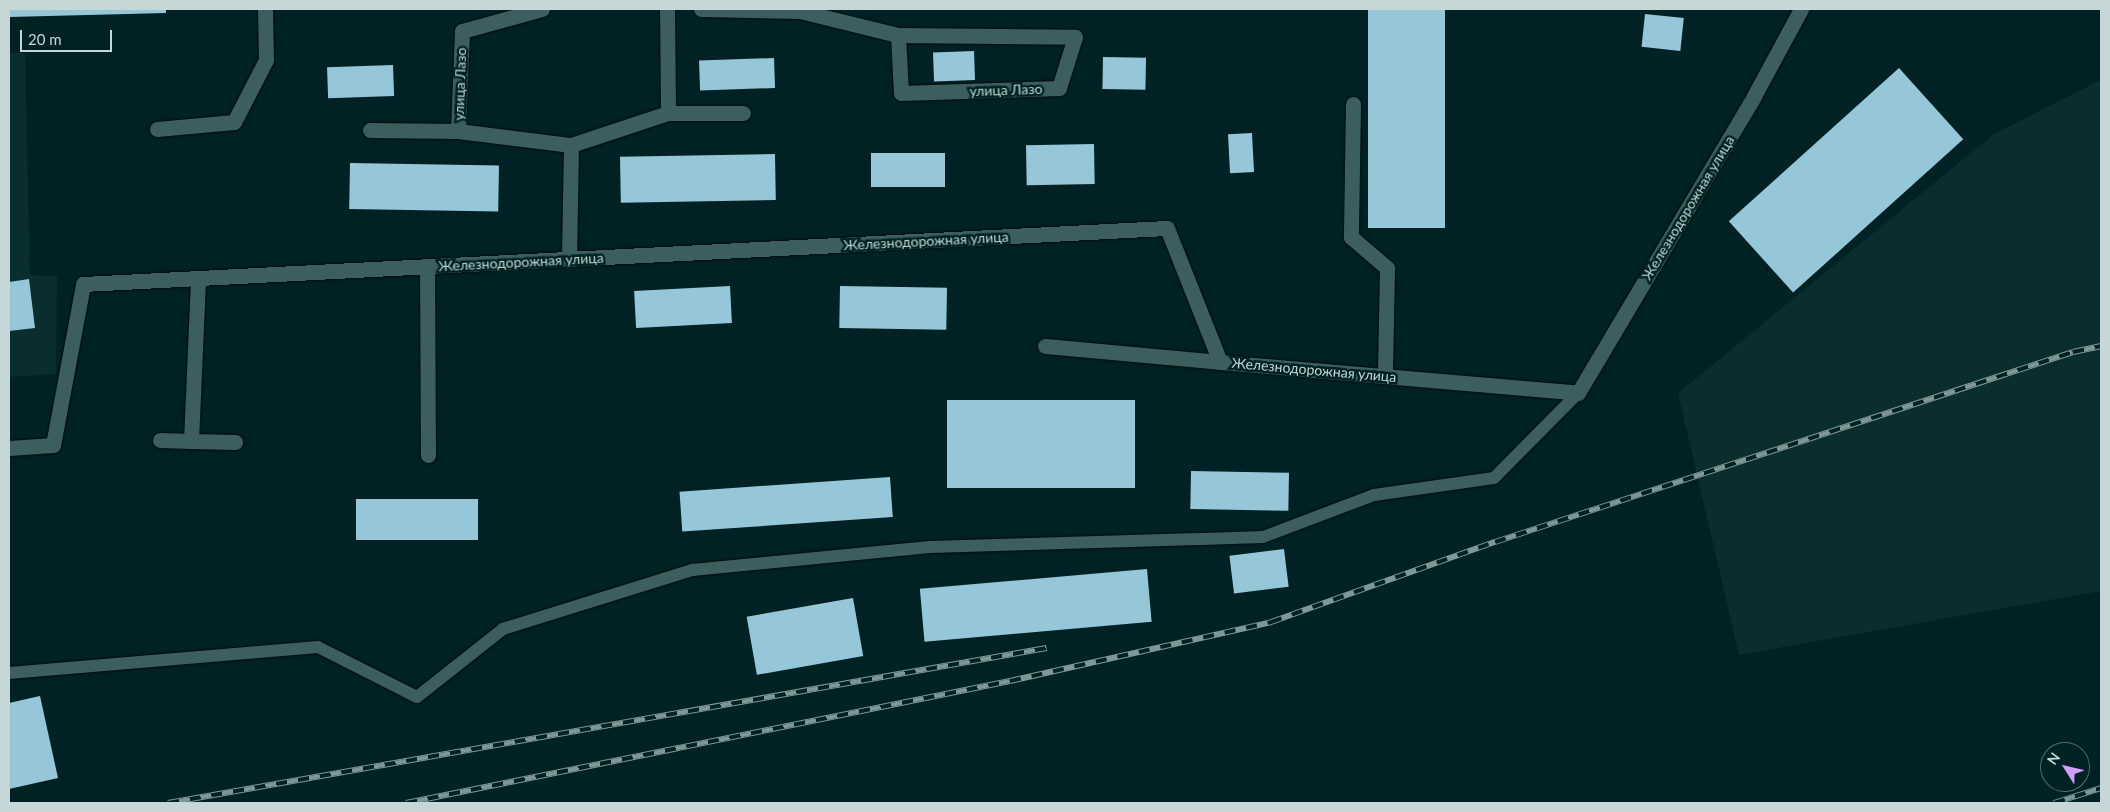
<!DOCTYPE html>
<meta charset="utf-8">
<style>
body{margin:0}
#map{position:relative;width:2110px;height:812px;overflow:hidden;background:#012224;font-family:Lato,sans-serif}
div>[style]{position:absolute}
.built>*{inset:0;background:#0a2d2e}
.building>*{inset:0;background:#96c7d8;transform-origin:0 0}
.roads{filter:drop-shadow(0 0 1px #000b0c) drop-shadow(0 0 1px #000b0c)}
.service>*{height:12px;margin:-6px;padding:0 6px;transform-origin:6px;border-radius:6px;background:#3c5e5f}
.minor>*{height:15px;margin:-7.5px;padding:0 7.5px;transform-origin:7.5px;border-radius:7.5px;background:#3c5e5f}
.rail>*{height:5.5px;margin-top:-2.75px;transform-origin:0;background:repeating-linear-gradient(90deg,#012224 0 11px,#809798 0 22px);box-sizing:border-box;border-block:1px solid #809798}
span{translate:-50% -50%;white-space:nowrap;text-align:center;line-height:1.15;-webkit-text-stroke:5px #012224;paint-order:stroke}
.street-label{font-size:14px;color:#c5d7d7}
.frame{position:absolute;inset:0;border:10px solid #c5d7d7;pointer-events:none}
.north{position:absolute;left:2040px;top:742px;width:50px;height:50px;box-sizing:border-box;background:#012224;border:1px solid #4f6a6c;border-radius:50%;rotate:306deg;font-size:14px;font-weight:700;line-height:20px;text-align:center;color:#c5d7d7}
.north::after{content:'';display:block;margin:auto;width:18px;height:22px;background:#d29dfd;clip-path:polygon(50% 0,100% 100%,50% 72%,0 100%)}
.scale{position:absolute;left:20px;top:30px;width:92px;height:22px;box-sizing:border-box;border:2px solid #c5d7d7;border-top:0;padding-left:6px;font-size:15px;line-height:18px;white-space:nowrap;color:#c5d7d7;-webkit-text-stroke:4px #012224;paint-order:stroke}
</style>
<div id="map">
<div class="built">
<i style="clip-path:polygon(9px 53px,25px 53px,30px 275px,57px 276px,56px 374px,9px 377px)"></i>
<i style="clip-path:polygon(2101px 80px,2101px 591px,1739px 655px,1678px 393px,1994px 134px)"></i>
</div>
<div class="building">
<i style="clip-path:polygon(9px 9px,166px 9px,166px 13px,9px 17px)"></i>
<i style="left:1368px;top:9px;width:77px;height:219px"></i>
<i style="left:1645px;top:14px;width:39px;height:33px;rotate:6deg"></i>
<i style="left:974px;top:51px;width:29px;height:41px;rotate:88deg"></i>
<i style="left:1103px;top:57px;width:43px;height:32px;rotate:1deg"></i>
<i style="left:774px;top:58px;width:30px;height:75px;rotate:88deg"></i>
<i style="left:393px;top:65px;width:31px;height:66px;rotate:88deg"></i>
<i style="left:1899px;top:68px;width:96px;height:229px;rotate:48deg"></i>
<i style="left:1252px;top:133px;width:39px;height:24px;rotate:87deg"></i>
<i style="left:1094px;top:144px;width:40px;height:68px;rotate:89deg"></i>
<i style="left:871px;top:153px;width:74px;height:34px"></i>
<i style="left:775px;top:154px;width:46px;height:155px;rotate:89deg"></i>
<i style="left:350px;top:163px;width:149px;height:46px;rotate:1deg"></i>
<i style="clip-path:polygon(29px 279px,35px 328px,9px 331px,9px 282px)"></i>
<i style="left:730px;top:286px;width:37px;height:96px;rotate:87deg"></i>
<i style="left:840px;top:286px;width:107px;height:42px;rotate:1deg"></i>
<i style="left:947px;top:400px;width:188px;height:88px"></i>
<i style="left:1191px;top:471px;width:98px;height:38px;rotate:1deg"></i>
<i style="left:890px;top:477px;width:40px;height:211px;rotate:86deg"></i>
<i style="left:478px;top:499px;width:41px;height:122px;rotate:90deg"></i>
<i style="left:1284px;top:549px;width:38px;height:55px;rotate:83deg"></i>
<i style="left:1147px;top:569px;width:53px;height:228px;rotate:85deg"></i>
<i style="left:853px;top:598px;width:59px;height:108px;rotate:80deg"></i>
<i style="clip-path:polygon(40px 696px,58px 778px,9px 789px,9px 703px)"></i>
</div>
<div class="roads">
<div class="service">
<i style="left:9px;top:673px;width:310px;rotate:-4.8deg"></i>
<i style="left:318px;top:647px;width:111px;rotate:26.8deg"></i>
<i style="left:417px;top:697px;width:110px;rotate:-38.3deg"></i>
<i style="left:503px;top:629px;width:198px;rotate:-17.3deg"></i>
<i style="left:692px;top:570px;width:239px;rotate:-5.5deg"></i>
<i style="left:930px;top:547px;width:333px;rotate:-1.7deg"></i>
<i style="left:1263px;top:537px;width:119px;rotate:-20.7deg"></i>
<i style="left:1374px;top:495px;width:121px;rotate:-8.1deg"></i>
<i style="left:1494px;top:478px;width:120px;rotate:-45.3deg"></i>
</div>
<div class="minor">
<i style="left:667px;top:9px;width:104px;rotate:89.4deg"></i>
<i style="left:668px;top:113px;width:75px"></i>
<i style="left:701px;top:9px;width:99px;rotate:1.2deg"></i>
<i style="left:800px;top:11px;width:101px;rotate:13.8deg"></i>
<i style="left:898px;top:35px;width:177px;rotate:0.6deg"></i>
<i style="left:1075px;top:37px;width:53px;rotate:107.4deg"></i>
<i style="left:1059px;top:88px;width:158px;rotate:178.2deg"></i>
<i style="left:901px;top:93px;width:58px;rotate:-93deg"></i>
<i style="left:1353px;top:104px;width:133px;rotate:90.9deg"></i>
<i style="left:1351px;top:237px;width:48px;rotate:40.7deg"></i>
<i style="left:1387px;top:268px;width:108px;rotate:91.1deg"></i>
<i style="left:157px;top:129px;width:77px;rotate:-5.2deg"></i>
<i style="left:234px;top:122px;width:70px;rotate:-62.7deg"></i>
<i style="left:266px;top:60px;width:51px;rotate:-91.1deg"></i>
<i style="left:370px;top:130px;width:88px;rotate:0.7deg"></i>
<i style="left:458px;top:131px;width:114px;rotate:7.1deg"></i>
<i style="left:571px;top:145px;width:114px;rotate:91deg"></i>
<i style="left:458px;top:131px;width:100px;rotate:-87.7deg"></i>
<i style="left:462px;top:31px;width:83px;rotate:-15.4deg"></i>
<i style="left:571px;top:145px;width:102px;rotate:-18.3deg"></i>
<i style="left:427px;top:266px;width:189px;rotate:89.7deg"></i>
<i style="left:1045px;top:346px;width:176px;rotate:5.2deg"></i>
<i style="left:160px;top:440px;width:31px;rotate:2deg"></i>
<i style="left:191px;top:441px;width:163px;rotate:-87.5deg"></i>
<i style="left:191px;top:441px;width:44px;rotate:1.3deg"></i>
<i style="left:9px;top:448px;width:44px;rotate:-3.9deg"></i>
<i style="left:53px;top:445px;width:164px;rotate:-79.4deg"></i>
<i style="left:83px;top:284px;width:1085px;rotate:-2.96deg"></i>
<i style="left:1167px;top:228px;width:144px;rotate:68.4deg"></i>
<i style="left:1220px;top:362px;width:359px;rotate:4.9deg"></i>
<i style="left:1578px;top:393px;width:345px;rotate:-59.3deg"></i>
<i style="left:1754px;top:96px;width:99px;rotate:-61.6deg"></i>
</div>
</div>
<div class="rail">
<i style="left:168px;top:803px;width:892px;rotate:-10.01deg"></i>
<i style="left:406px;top:803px;width:616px;rotate:-11.42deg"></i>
<i style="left:1010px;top:681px;width:268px;rotate:-12.7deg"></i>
<i style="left:1271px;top:622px;width:238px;rotate:-19.7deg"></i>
<i style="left:1495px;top:542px;width:608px;rotate:-18.2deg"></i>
<i style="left:2073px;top:352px;width:29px;rotate:-12deg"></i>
<i style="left:2054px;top:803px;width:49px;rotate:-17.7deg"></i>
</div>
<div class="street-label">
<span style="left:460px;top:84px;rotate:-88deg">улица Лазо</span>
<span style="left:1006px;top:90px;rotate:-2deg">улица Лазо</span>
<span style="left:1688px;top:208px;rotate:-59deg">Железнодорожная улица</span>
<span style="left:926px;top:241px;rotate:-3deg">Железнодорожная улица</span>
<span style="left:521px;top:262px;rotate:-3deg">Железнодорожная улица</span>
<span style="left:1314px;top:370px;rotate:5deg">Железнодорожная улица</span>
</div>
<div class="frame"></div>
<div class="north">N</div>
<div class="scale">20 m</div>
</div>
